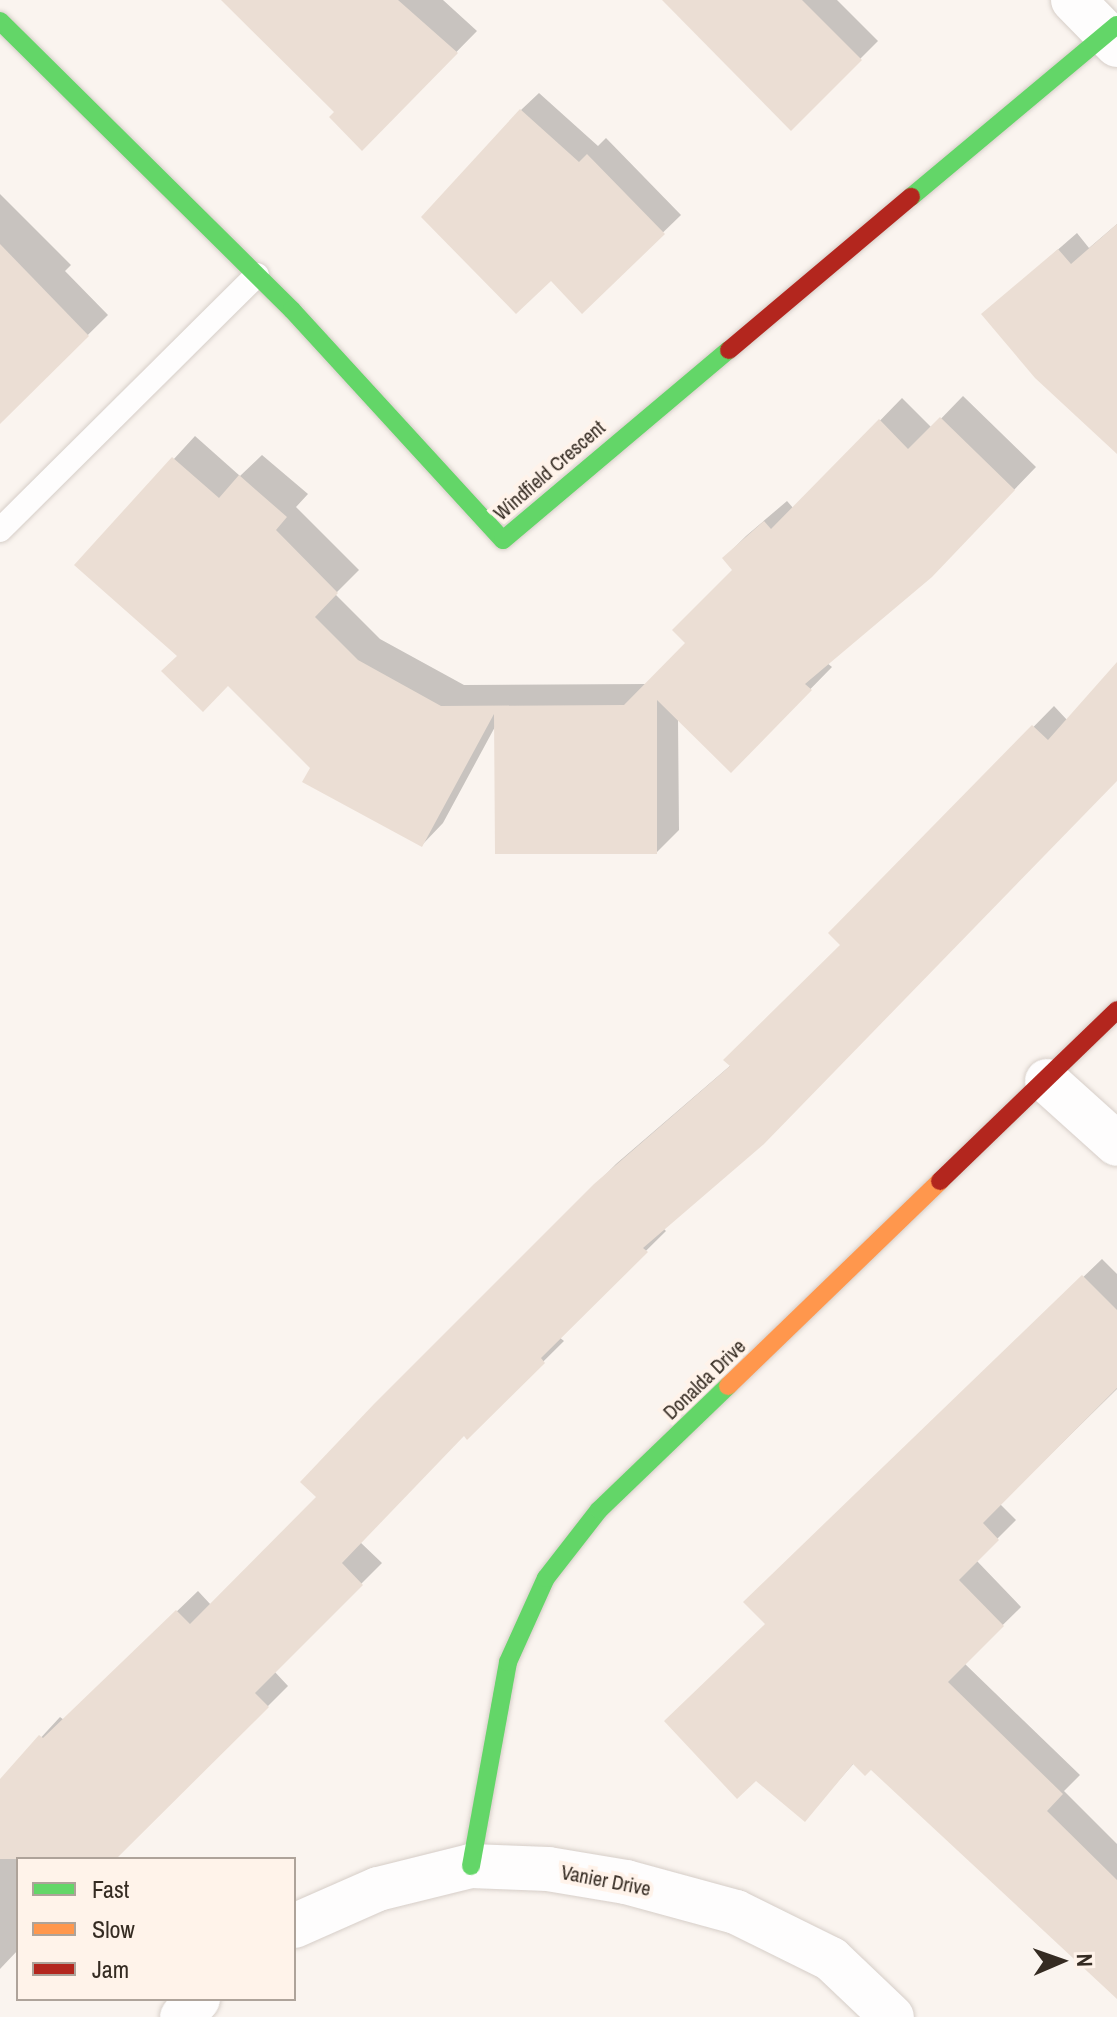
<!DOCTYPE html>
<style>
body{margin:0}
#map{position:relative;width:1117px;height:2017px;overflow:hidden;background:#faf4ef;font-family:"Archivo Narrow",sans-serif}
div>[style]{position:absolute}
.shadow>*{inset:0;background:#0003}
.building>*{inset:0;background:#ebded4}
.roads{filter:drop-shadow(0 0 2px #d6cec8) drop-shadow(0 0 2px #d6cec8)}
.lane>*{height:24px;margin:-12px;padding:0 12px;transform-origin:12px;border-radius:12px;background:#fefdfd}
.street>*{height:44px;margin:-22px;padding:0 22px;transform-origin:22px;border-radius:22px;background:#fefdfd}
.fast>*{height:18px;margin:-9px;padding:0 9px;transform-origin:9px;border-radius:9px;background:#63d668}
.slow>*{height:18px;margin:-9px;padding:0 9px;transform-origin:9px;border-radius:9px;background:#ff974d}
.jam>*{height:18px;margin:-9px;padding:0 9px;transform-origin:9px;border-radius:9px;background:#b3261e}
span{translate:-50% -50%;white-space:nowrap;text-align:center;line-height:1.15;-webkit-text-stroke:8px #fff3ea;paint-order:stroke}
.street-label{font-size:20px;color:#352b22}
.legend{position:absolute;left:16px;top:1857px;width:280px;height:144px;box-sizing:border-box;background:#fff3ea;border:2px solid #aea39a;margin:0;padding:10px 14px;list-style:none;font-size:24px;color:#352b22}
.legend li{display:flex;align-items:center;gap:16px;height:40px}
.legend b{width:40px;border:2px solid #aea39a}
.north{position:absolute;left:1021px;top:1921px;width:80px;height:80px;-webkit-text-stroke:6px #fff3ea;paint-order:stroke;rotate:88deg;font-size:22px;font-weight:700;line-height:32px;text-align:center;color:#352b22}
.north::after{content:'';display:block;margin:auto;width:28px;height:36px;background:#352b22;clip-path:polygon(50% 0,100% 100%,50% 72%,0 100%)}
</style>
<div id="map">
<div class="shadow">
<i style="clip-path:polygon(224px 0,443px 0,477px 31px,362px 148px,337px 112px)"></i>
<i style="clip-path:polygon(664px 0,837px 0,878px 41px,791px 128px)"></i>
<i style="clip-path:polygon(539px 93px,598px 146px,606px 138px,681px 215px,582px 311px,521px 110px)"></i>
<i style="clip-path:polygon(0 194px,71px 265px,65px 271px,108px 315px,10px 412px,0 402px)"></i>
<i style="clip-path:polygon(1117px 224px,1117px 452px,984px 314px,1077px 233px,1089px 248px)"></i>
<i style="clip-path:polygon(963px 396px,1036px 467px,954px 552px,827px 663px,832px 667px,731px 770px,678px 718px,679px 830px,657px 852px,496px 725px,443px 823px,422px 845px,312px 768px,228px 684px,180px 656px,77px 565px,195px 436px,240px 476px,262px 455px,308px 494px,296px 507px,359px 570px,335px 594px,380px 639px,464px 685px,647px 684px,688px 643px,735px 570px,724px 558px,746px 536px,787px 501px,794px 509px,902px 398px,932px 428px)"></i>
<i style="clip-path:polygon(1117px 665px,1117px 778px,663px 1228px,666px 1231px,559px 1337px,564px 1341px,467px 1437px,464px 1434px,360px 1542px,382px 1563px,274px 1671px,288px 1686px,115px 1859px,18px 1859px,18px 1950px,0 1969px,0 1782px,60px 1717px,64px 1720px,198px 1591px,211px 1605px,319px 1497px,303px 1482px,616px 1164px,731px 1065px,843px 945px,831px 933px,1054px 706px,1068px 721px)"></i>
<i style="clip-path:polygon(1102px 1259px,1117px 1274px,1117px 1389px,1000px 1504px,1016px 1520px,976px 1560px,1021px 1607px,964px 1663px,1080px 1775px,1064px 1791px,1117px 1844px,1117px 1998px,871px 1768px,855px 1762px,805px 1819px,764px 1584px)"></i>
</div>
<div class="building">
<i style="clip-path:polygon(221px 0,398px 0,458px 53px,362px 151px,329px 117px,334px 112px)"></i>
<i style="clip-path:polygon(662px 0,802px 0,862px 60px,791px 131px)"></i>
<i style="clip-path:polygon(520px 109px,579px 162px,587px 154px,665px 234px,582px 314px,551px 281px,516px 314px,421px 217px)"></i>
<i style="clip-path:polygon(1117px 224px,1117px 454px,1035px 378px,981px 314px,1058px 249px,1071px 264px)"></i>
<i style="clip-path:polygon(0 244px,89px 336px,0 424px)"></i>
<i style="clip-path:polygon(940px 417px,1015px 490px,932px 577px,805px 684px,812px 690px,731px 773px,657px 700px,657px 854px,495px 854px,494px 714px,422px 847px,302px 782px,310px 768px,228px 686px,203px 712px,161px 671px,177px 656px,74px 565px,172px 457px,219px 498px,239px 475px,287px 517px,276px 530px,338px 593px,315px 617px,358px 660px,441px 706px,624px 705px,685px 643px,672px 630px,732px 570px,722px 558px,764px 521px,771px 529px,879px 419px,908px 449px)"></i>
<i style="clip-path:polygon(1117px 662px,1117px 781px,764px 1144px,643px 1248px,648px 1252px,541px 1358px,545px 1363px,467px 1440px,464px 1436px,342px 1563px,363px 1585px,255px 1693px,269px 1707px,116px 1859px,0 1859px,0 1779px,39px 1735px,43px 1738px,176px 1610px,190px 1624px,316px 1497px,300px 1482px,374px 1404px,594px 1184px,730px 1066px,723px 1060px,840px 945px,828px 933px,1032px 725px,1048px 740px)"></i>
<i style="clip-path:polygon(1082px 1275px,1117px 1310px,1117px 1388px,983px 1523px,999px 1540px,959px 1580px,1004px 1626px,948px 1682px,1063px 1794px,1047px 1811px,1117px 1880px,1117px 1999px,871px 1770px,865px 1776px,853px 1764px,805px 1822px,756px 1781px,737px 1799px,664px 1721px,765px 1624px,743px 1602px)"></i>
</div>
<div class="roads">
<div class="lane">
<i style="left:0;top:530px;width:362px;rotate:-44.8deg"></i>
</div>
<div class="street">
<i style="left:1073px;top:0;width:63px;rotate:45.6deg"></i>
<i style="left:1047px;top:1081px;width:94px;rotate:42deg"></i>
<i style="left:294px;top:1926px;width:92px;rotate:-23.8deg"></i>
<i style="left:378px;top:1889px;width:96px;rotate:-13.9deg"></i>
<i style="left:471px;top:1866px;width:77px;rotate:2.2deg"></i>
<i style="left:548px;top:1869px;width:79px;rotate:9.5deg"></i>
<i style="left:626px;top:1882px;width:114px;rotate:15.3deg"></i>
<i style="left:736px;top:1912px;width:106px;rotate:26.3deg"></i>
<i style="left:831px;top:1959px;width:84px;rotate:43.6deg"></i>
<i style="left:182px;top:2017px;width:24px;rotate:-48deg"></i>
</div>
<div class="fast">
<i style="left:0;top:21px;width:411px;rotate:44.7deg"></i>
<i style="left:292px;top:310px;width:312px;rotate:47.5deg"></i>
<i style="left:503px;top:540px;width:295px;rotate:-40.1deg"></i>
<i style="left:911px;top:197px;width:268px;rotate:-39.9deg"></i>
<i style="left:471px;top:1866px;width:207px;rotate:-79.7deg"></i>
<i style="left:508px;top:1662px;width:92px;rotate:-65.7deg"></i>
<i style="left:546px;top:1578px;width:86px;rotate:-52.1deg"></i>
<i style="left:599px;top:1510px;width:179px;rotate:-43.9deg"></i>
</div>
<div class="slow">
<i style="left:728px;top:1386px;width:295px;rotate:-44deg"></i>
</div>
<div class="jam">
<i style="left:729px;top:350px;width:238px;rotate:-40.1deg"></i>
<i style="left:940px;top:1181px;width:246px;rotate:-44deg"></i>
</div>
</div>
<div class="street-label">
<span style="left:549px;top:470px;rotate:-41deg">Windfield Crescent</span>
<span style="left:704px;top:1379px;rotate:-44deg">Donalda Drive</span>
<span style="left:606px;top:1880px;rotate:11deg">Vanier Drive</span>
</div>
<ul class="legend">
<li><b style="height:10px;background:#63d668"></b>Fast</li>
<li><b style="height:10px;background:#ff974d"></b>Slow</li>
<li><b style="height:10px;background:#b3261e"></b>Jam</li>
</ul>
<div class="north">N</div>
</div>
